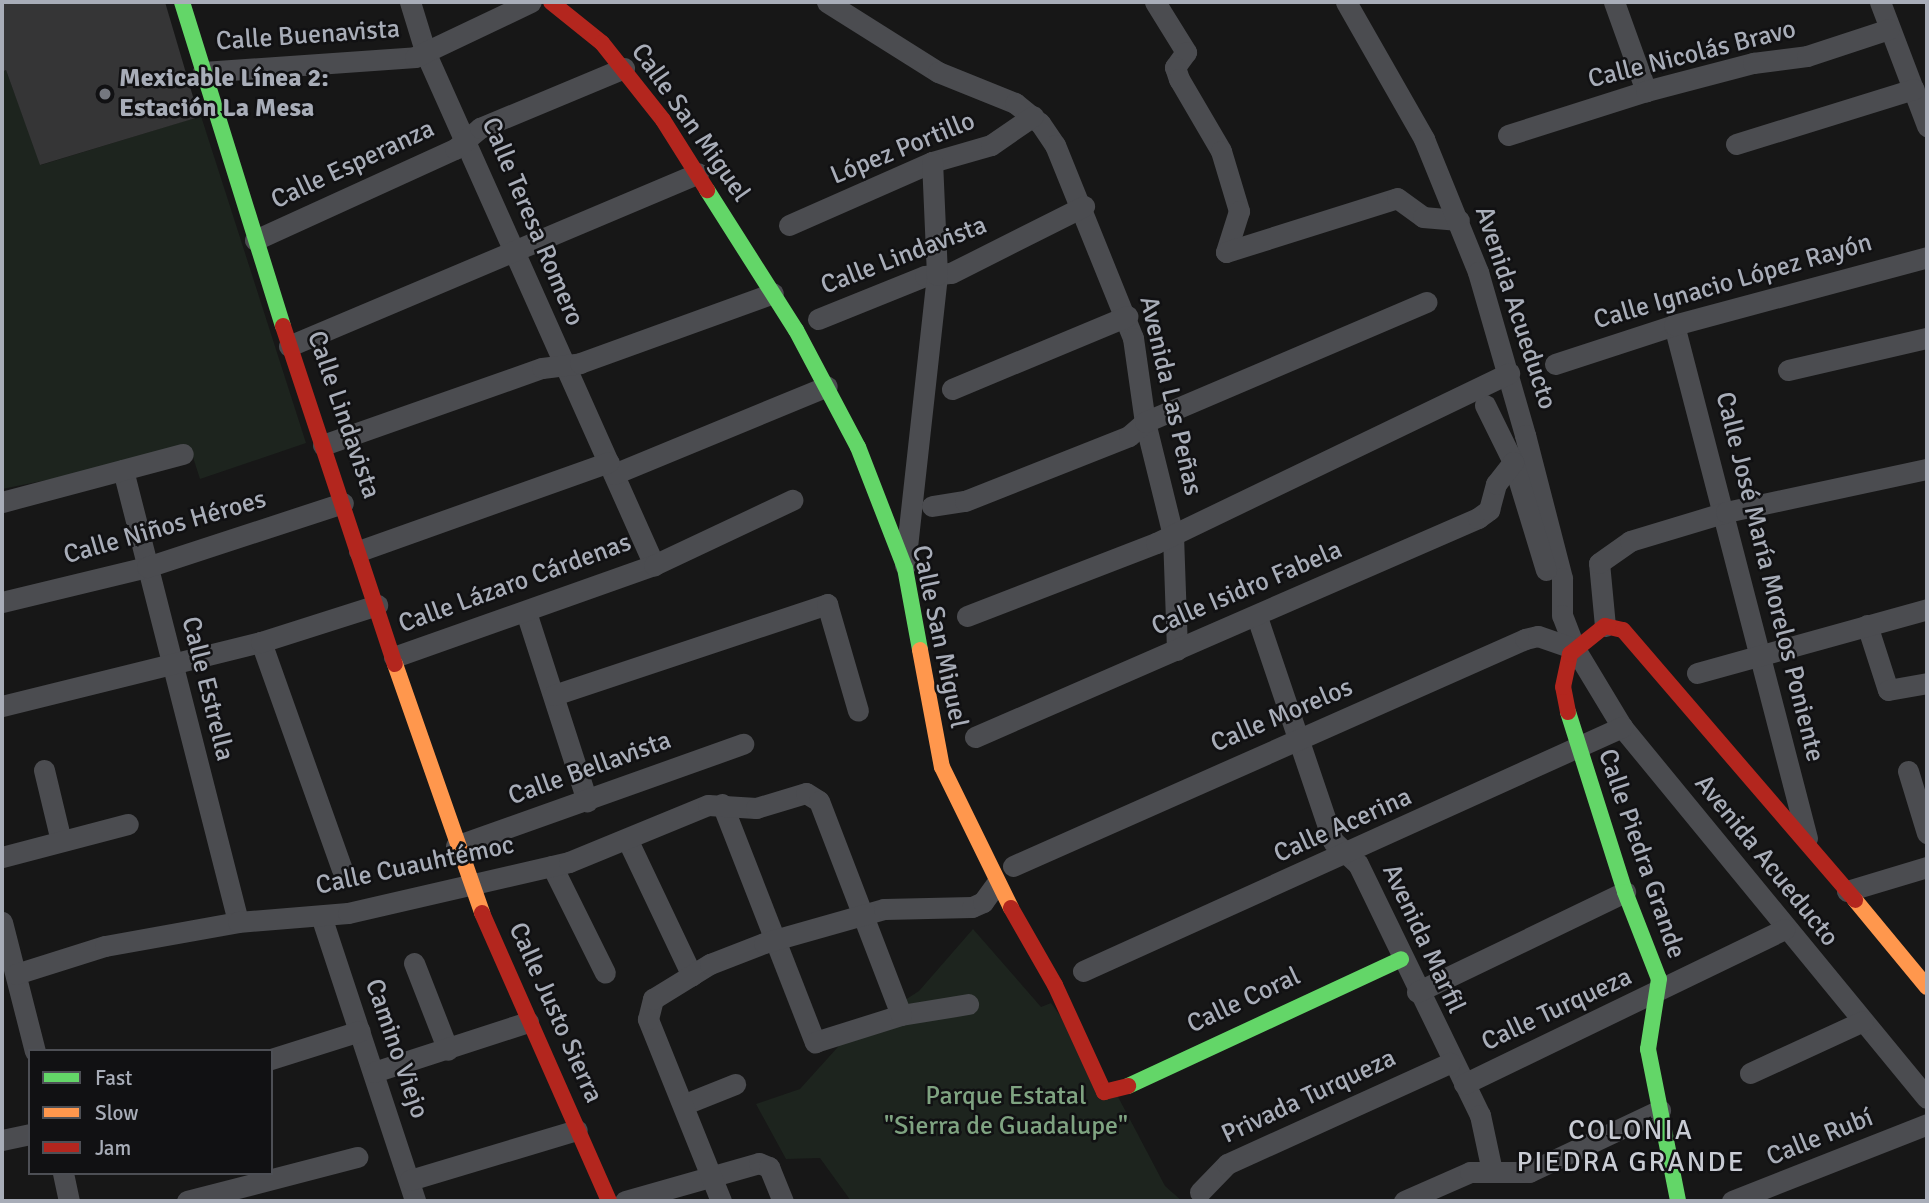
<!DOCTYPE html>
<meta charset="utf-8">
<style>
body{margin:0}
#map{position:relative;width:1929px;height:1203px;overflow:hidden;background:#171717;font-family:Signika,sans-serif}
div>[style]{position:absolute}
.green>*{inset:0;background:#1d241e}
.building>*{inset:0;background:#353536}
.street>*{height:21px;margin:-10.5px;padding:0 10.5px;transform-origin:10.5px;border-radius:10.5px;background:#4b4c50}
.fast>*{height:16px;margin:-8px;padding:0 8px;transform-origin:8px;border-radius:8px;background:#63d668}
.slow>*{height:16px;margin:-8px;padding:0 8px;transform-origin:8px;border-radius:8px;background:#ff974d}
.jam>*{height:16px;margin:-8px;padding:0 8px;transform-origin:8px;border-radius:8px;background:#b3261e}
.dots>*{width:19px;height:19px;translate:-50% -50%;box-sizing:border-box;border:4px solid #111113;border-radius:50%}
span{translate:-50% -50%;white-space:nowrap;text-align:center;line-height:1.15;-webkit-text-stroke:5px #111113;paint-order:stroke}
.street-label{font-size:26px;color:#a8adb8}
.poi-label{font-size:26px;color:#a8adb8;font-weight:700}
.left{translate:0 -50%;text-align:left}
.park-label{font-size:26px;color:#7fa381}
.neighbourhood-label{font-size:28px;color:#c9ccd4;letter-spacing:2px}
.frame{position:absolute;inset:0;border:4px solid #a8adb8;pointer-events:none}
.legend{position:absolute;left:28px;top:1049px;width:245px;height:126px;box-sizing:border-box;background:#111113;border:2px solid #4d4f55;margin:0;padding:9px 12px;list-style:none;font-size:21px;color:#a8adb8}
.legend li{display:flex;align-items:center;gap:14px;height:35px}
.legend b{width:35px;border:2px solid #4d4f55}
</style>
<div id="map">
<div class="green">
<i style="clip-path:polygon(6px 70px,41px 165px,201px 116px,306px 443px,200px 479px,191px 451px,2px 489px,2px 72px)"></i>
<i style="clip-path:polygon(973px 929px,1041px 1007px,1051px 1003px,1116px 1093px,1165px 1186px,1182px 1201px,851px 1201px,820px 1158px,786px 1159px,756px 1104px,800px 1089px,846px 1038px,919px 991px)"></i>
</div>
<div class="building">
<i style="clip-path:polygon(2px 2px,165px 2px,199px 117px,40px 165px,6px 70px,2px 72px)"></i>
</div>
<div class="street">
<i style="left:410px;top:2px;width:54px;rotate:72.9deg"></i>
<i style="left:426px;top:54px;width:560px;rotate:65.95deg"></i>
<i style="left:827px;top:2px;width:131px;rotate:32.2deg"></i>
<i style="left:938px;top:72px;width:83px;rotate:21.9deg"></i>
<i style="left:1015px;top:103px;width:32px;rotate:39deg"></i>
<i style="left:1040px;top:123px;width:27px;rotate:56deg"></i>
<i style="left:1055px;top:145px;width:208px;rotate:68deg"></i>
<i style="left:1133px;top:338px;width:85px;rotate:81.9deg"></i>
<i style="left:1145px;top:422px;width:116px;rotate:76.1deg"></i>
<i style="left:1173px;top:535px;width:115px;rotate:88deg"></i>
<i style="left:1155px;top:2px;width:59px;rotate:58.2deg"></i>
<i style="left:1186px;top:52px;width:19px;rotate:126deg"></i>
<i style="left:1175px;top:67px;width:13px;rotate:72deg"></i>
<i style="left:1179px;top:79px;width:83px;rotate:59.7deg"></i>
<i style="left:1221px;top:151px;width:63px;rotate:73.3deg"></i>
<i style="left:1239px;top:211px;width:43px;rotate:107.6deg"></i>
<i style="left:1226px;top:252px;width:179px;rotate:-17.5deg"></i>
<i style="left:1397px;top:198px;width:32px;rotate:36deg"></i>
<i style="left:1423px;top:217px;width:36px;rotate:5deg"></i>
<i style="left:1346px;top:2px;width:158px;rotate:60.3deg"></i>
<i style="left:1424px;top:139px;width:144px;rotate:67.9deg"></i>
<i style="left:1478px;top:272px;width:170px;rotate:73.9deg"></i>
<i style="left:1525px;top:435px;width:148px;rotate:75.5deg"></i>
<i style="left:1562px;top:578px;width:37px;rotate:90deg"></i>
<i style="left:1562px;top:615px;width:36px;rotate:69deg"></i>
<i style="left:1575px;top:649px;width:91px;rotate:58.9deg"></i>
<i style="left:1622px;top:727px;width:480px;rotate:50.6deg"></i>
<i style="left:1614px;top:2px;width:95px;rotate:70.2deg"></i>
<i style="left:1880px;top:2px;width:133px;rotate:69.2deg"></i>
<i style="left:203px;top:72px;width:213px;rotate:-4deg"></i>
<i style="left:415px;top:57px;width:128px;rotate:-25.4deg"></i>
<i style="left:1508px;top:135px;width:145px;rotate:-17.7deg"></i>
<i style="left:1646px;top:91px;width:111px;rotate:-14.7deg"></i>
<i style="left:1753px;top:63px;width:54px;rotate:-7.4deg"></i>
<i style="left:1807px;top:56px;width:86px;rotate:-18.2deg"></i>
<i style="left:1736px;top:144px;width:186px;rotate:-17.2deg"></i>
<i style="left:789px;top:225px;width:156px;rotate:-23.8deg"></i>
<i style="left:932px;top:162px;width:61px;rotate:-16.1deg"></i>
<i style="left:991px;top:145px;width:51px;rotate:-34.6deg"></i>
<i style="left:255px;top:240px;width:220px;rotate:-24.5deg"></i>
<i style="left:455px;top:149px;width:33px;rotate:-40deg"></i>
<i style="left:480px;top:128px;width:156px;rotate:-22.6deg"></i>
<i style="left:818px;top:319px;width:115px;rotate:-21.9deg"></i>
<i style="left:925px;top:276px;width:26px;rotate:-7deg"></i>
<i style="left:951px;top:273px;width:149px;rotate:-26.7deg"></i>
<i style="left:1674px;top:325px;width:530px;rotate:75.47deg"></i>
<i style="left:289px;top:346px;width:444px;rotate:-22.9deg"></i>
<i style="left:1555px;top:364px;width:125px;rotate:-18.1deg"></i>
<i style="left:1674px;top:325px;width:262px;rotate:-15deg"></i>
<i style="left:1788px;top:370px;width:143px;rotate:-13deg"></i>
<i style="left:952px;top:389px;width:190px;rotate:-22.6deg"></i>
<i style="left:1485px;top:405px;width:64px;rotate:63.8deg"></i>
<i style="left:1513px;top:462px;width:113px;rotate:73deg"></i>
<i style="left:323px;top:445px;width:232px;rotate:-19.4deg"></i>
<i style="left:542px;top:368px;width:38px;rotate:-7deg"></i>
<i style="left:580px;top:363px;width:205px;rotate:-19.9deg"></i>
<i style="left:123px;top:470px;width:466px;rotate:75.7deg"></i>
<i style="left:614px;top:474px;width:230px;rotate:-22.4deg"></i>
<i style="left:2px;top:502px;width:187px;rotate:-14.9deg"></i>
<i style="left:932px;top:506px;width:33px;rotate:-9deg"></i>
<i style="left:965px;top:501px;width:176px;rotate:-21.6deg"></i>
<i style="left:1129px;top:436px;width:21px;rotate:-41deg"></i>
<i style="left:1145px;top:422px;width:306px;rotate:-23.1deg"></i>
<i style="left:359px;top:551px;width:265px;rotate:-19.6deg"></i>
<i style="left:905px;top:565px;width:292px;rotate:-83.7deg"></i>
<i style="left:937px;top:275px;width:113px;rotate:-92.5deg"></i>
<i style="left:2px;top:602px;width:149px;rotate:-13.6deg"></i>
<i style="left:147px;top:567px;width:206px;rotate:-18.1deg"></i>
<i style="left:526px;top:612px;width:199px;rotate:72.1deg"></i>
<i style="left:967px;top:616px;width:203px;rotate:-21.1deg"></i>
<i style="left:1156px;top:543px;width:392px;rotate:-25.7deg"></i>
<i style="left:1257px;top:617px;width:237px;rotate:71.3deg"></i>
<i style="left:1333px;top:841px;width:34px;rotate:43deg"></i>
<i style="left:1358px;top:864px;width:279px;rotate:64.1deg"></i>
<i style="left:1480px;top:1115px;width:57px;rotate:77.9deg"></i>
<i style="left:1867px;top:625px;width:68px;rotate:72.1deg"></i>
<i style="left:1888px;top:690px;width:40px;rotate:-10deg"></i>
<i style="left:1605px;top:626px;width:63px;rotate:-95.4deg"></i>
<i style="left:1599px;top:563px;width:38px;rotate:-35deg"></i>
<i style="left:1630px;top:541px;width:100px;rotate:-16.8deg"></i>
<i style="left:1726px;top:512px;width:206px;rotate:-12.1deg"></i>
<i style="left:261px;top:642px;width:241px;rotate:70.4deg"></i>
<i style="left:394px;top:657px;width:276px;rotate:-19.5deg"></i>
<i style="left:654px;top:565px;width:153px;rotate:-25.2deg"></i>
<i style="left:1697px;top:673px;width:239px;rotate:-15.5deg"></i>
<i style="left:554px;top:695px;width:288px;rotate:-18.4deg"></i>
<i style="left:827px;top:604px;width:111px;rotate:73.8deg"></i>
<i style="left:2px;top:706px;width:267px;rotate:-13.9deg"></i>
<i style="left:261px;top:642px;width:122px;rotate:-17.7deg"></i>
<i style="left:975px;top:737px;width:549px;rotate:-23.53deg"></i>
<i style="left:1478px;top:518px;width:14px;rotate:-36deg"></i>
<i style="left:1489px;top:510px;width:27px;rotate:-75deg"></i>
<i style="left:1496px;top:484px;width:28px;rotate:-52deg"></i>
<i style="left:44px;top:770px;width:73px;rotate:76.5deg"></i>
<i style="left:1908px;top:771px;width:65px;rotate:73deg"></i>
<i style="left:722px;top:804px;width:256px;rotate:68.7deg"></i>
<i style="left:815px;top:1042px;width:90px;rotate:-17.4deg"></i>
<i style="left:901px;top:1015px;width:68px;rotate:-9.3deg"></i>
<i style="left:628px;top:841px;width:149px;rotate:64.6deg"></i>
<i style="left:456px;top:846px;width:305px;rotate:-19.6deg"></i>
<i style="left:2px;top:857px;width:130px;rotate:-14.7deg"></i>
<i style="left:552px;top:866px;width:119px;rotate:63.6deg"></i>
<i style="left:1013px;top:866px;width:560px;rotate:-23.91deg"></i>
<i style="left:1525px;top:639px;width:13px;rotate:-13deg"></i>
<i style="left:1538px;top:636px;width:39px;rotate:19deg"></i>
<i style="left:1847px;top:891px;width:84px;rotate:-16.7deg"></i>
<i style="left:321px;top:916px;width:300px;rotate:71.7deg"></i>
<i style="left:2px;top:922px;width:133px;rotate:75.7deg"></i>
<i style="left:414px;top:963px;width:93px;rotate:68.7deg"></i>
<i style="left:1083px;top:971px;width:592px;rotate:-24.36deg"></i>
<i style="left:16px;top:974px;width:93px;rotate:-17.5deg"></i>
<i style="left:105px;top:946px;width:135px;rotate:-10.2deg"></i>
<i style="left:238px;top:922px;width:110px;rotate:-4.7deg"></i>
<i style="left:348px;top:913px;width:227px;rotate:-13deg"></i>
<i style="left:569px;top:862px;width:150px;rotate:-22.3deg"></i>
<i style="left:708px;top:805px;width:48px;rotate:3.6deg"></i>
<i style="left:756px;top:808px;width:52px;rotate:-16.7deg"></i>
<i style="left:806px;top:793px;width:15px;rotate:32deg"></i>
<i style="left:819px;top:801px;width:229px;rotate:69deg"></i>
<i style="left:1417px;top:992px;width:231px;rotate:-25.7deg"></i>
<i style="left:271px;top:1059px;width:93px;rotate:-17.5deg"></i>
<i style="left:374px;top:1072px;width:162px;rotate:-18deg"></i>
<i style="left:1750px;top:1073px;width:124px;rotate:-24.7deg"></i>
<i style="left:1464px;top:1084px;width:356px;rotate:-25.8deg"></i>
<i style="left:685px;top:1104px;width:54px;rotate:-21.8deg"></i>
<i style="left:2px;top:1140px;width:29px;rotate:-12deg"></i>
<i style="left:63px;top:1173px;width:29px;rotate:78deg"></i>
<i style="left:410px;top:1180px;width:174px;rotate:-16.7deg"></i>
<i style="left:1200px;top:1192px;width:39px;rotate:-46deg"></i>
<i style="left:1227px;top:1164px;width:245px;rotate:-24.4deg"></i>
<i style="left:187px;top:1201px;width:176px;rotate:-14.5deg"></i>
<i style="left:625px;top:1201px;width:139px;rotate:-15.8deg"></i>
<i style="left:759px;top:1163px;width:11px;rotate:22deg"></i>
<i style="left:769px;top:1167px;width:37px;rotate:68deg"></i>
<i style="left:721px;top:1201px;width:196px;rotate:-111.9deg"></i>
<i style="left:648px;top:1019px;width:21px;rotate:-76deg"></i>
<i style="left:653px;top:999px;width:67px;rotate:-31.6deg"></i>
<i style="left:710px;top:964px;width:58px;rotate:-21.3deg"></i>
<i style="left:764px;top:943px;width:125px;rotate:-15.8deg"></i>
<i style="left:884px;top:909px;width:88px;rotate:-1.3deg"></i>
<i style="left:972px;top:907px;width:12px;rotate:-24deg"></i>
<i style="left:983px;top:902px;width:22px;rotate:-54deg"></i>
<i style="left:1404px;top:1201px;width:72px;rotate:-23.7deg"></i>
<i style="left:1470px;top:1172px;width:59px"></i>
<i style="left:1529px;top:1172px;width:145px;rotate:-25.3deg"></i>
<i style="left:1732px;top:1201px;width:210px;rotate:-21.5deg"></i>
</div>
<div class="fast">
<i style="left:182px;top:2px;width:339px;rotate:72.7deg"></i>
<i style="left:707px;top:190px;width:166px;rotate:57.6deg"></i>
<i style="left:796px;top:330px;width:132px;rotate:62.1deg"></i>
<i style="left:858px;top:447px;width:130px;rotate:68.8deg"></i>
<i style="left:905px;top:568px;width:83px;rotate:79.6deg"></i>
<i style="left:1568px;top:712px;width:189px;rotate:72.4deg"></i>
<i style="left:1625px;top:892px;width:93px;rotate:68.7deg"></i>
<i style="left:1659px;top:979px;width:71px;rotate:98.9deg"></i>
<i style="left:1648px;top:1049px;width:155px;rotate:78.8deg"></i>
<i style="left:1128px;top:1086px;width:301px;rotate:-24.9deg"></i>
</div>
<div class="slow">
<i style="left:920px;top:650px;width:119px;rotate:79.4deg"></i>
<i style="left:942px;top:767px;width:157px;rotate:63.9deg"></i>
<i style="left:395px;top:664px;width:264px;rotate:70.7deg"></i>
<i style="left:1855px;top:900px;width:113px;rotate:50.4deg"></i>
</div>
<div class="jam">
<i style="left:551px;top:2px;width:65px;rotate:38.8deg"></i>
<i style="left:602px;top:43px;width:98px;rotate:51.6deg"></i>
<i style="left:663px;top:120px;width:83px;rotate:57.8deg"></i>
<i style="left:283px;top:326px;width:356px;rotate:71.7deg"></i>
<i style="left:1568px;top:712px;width:25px;rotate:-101deg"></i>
<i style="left:1563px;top:687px;width:34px;rotate:-78deg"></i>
<i style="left:1570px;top:654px;width:45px;rotate:-38.7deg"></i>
<i style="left:1605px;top:626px;width:18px;rotate:13deg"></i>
<i style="left:1623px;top:630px;width:356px;rotate:49.3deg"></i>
<i style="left:1011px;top:908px;width:89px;rotate:60.3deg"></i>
<i style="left:1055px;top:985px;width:118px;rotate:65.4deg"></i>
<i style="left:1104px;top:1092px;width:25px;rotate:-14deg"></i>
<i style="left:482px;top:913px;width:315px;rotate:66.2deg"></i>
</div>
<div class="dots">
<i style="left:105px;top:94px;background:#757880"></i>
</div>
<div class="street-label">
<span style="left:308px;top:36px;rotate:-4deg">Calle Buenavista</span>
<span style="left:1692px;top:55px;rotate:-14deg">Calle Nicolás Bravo</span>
<span style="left:690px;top:123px;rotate:55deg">Calle San Miguel</span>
<span style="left:903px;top:149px;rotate:-22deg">López Portillo</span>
<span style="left:353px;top:165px;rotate:-25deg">Calle Esperanza</span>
<span style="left:532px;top:222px;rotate:67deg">Calle Teresa Romero</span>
<span style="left:904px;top:256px;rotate:-21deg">Calle Lindavista</span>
<span style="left:1733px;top:282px;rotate:-16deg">Calle Ignacio López Rayón</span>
<span style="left:1515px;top:308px;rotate:72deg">Avenida Acueducto</span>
<span style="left:1170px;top:396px;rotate:77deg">Avenida Las Peñas</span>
<span style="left:343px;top:415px;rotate:71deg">Calle Lindavista</span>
<span style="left:165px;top:528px;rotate:-16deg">Calle Niños Héroes</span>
<span style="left:1769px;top:577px;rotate:76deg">Calle José María Morelos Poniente</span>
<span style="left:515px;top:584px;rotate:-20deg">Calle Lázaro Cárdenas</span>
<span style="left:1247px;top:589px;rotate:-23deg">Calle Isidro Fabela</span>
<span style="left:939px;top:637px;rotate:78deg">Calle San Miguel</span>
<span style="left:207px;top:689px;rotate:76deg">Calle Estrella</span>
<span style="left:1282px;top:716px;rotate:-23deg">Calle Morelos</span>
<span style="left:590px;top:769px;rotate:-20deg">Calle Bellavista</span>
<span style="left:1343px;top:826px;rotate:-24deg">Calle Acerina</span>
<span style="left:1641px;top:854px;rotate:71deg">Calle Piedra Grande</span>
<span style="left:1766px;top:861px;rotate:51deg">Avenida Acueducto</span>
<span style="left:415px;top:866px;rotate:-12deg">Calle Cuauhtémoc</span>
<span style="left:1423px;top:939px;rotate:65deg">Avenida Marfil</span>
<span style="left:1244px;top:1001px;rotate:-25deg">Calle Coral</span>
<span style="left:1557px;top:1010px;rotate:-25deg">Calle Turqueza</span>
<span style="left:555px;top:1013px;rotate:66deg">Calle Justo Sierra</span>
<span style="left:396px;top:1049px;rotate:71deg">Camino Viejo</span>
<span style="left:1309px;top:1097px;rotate:-25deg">Privada Turqueza</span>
<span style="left:1820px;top:1138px;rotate:-22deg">Calle Rubí</span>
</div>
<div class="poi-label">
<span class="left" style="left:119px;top:94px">Mexicable Línea 2:<br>Estación La Mesa</span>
</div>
<div class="park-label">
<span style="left:1006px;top:1112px">Parque Estatal<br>"Sierra de Guadalupe"</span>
</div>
<div class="neighbourhood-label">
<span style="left:1631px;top:1146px">COLONIA<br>PIEDRA GRANDE</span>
</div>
<div class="frame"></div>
<ul class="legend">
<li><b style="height:9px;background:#63d668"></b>Fast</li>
<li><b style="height:9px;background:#ff974d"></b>Slow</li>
<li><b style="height:9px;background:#b3261e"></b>Jam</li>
</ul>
</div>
